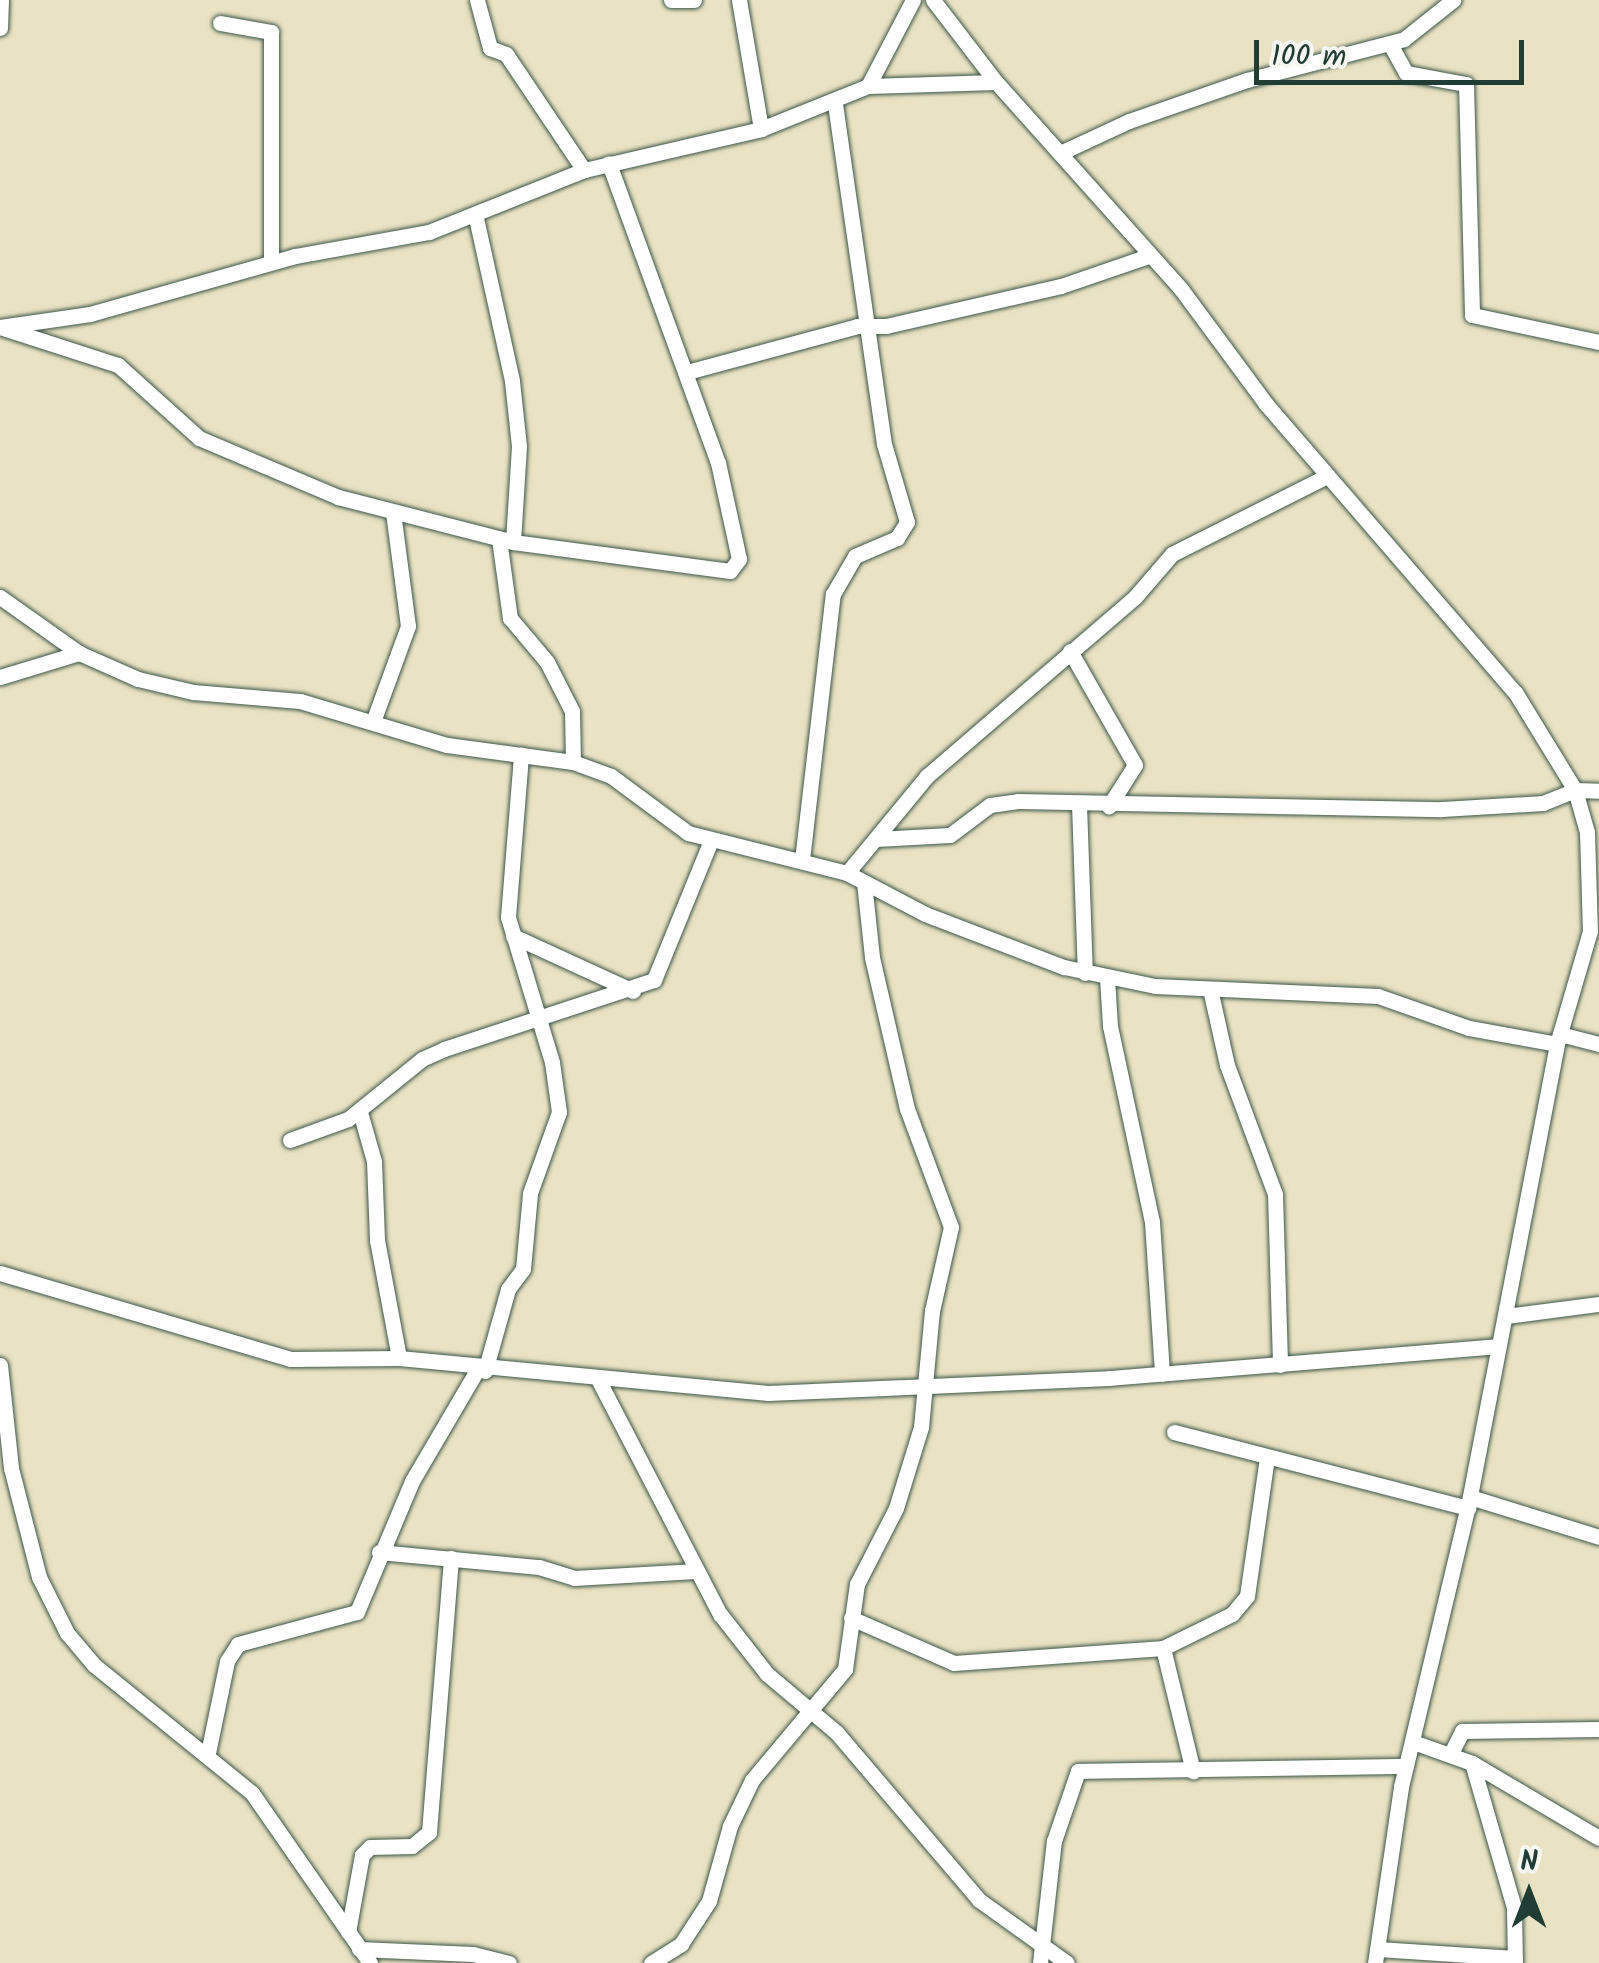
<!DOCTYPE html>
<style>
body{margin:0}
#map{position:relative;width:1599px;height:1963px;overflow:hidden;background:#eae3c3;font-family:Kalam,sans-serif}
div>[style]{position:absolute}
.roads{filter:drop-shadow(0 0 2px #3d5649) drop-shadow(0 0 2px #3d5649)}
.minor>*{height:15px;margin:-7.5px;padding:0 7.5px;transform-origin:7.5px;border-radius:7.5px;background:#fff}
span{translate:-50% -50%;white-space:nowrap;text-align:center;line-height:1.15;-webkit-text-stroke:8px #f6f6f2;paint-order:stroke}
.north{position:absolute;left:1479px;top:1843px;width:100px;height:100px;-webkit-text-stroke:8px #f6f6f2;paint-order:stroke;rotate:0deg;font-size:28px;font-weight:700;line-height:40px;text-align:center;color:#1f3d34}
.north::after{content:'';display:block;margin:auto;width:35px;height:45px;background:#1f3d34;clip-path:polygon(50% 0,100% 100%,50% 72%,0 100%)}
.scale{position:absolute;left:1254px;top:40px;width:270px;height:45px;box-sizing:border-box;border:5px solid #1f3d34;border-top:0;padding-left:12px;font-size:30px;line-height:35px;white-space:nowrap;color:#1f3d34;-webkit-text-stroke:8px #f6f6f2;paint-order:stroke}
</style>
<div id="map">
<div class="roads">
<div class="minor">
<i style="left:477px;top:0;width:50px;rotate:74.8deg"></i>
<i style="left:490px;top:48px;width:17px;rotate:21deg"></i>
<i style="left:506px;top:54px;width:140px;rotate:56.1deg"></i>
<i style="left:671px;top:0;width:23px"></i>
<i style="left:739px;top:0;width:131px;rotate:80.3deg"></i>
<i style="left:933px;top:0;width:103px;rotate:52.5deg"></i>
<i style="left:996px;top:82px;width:278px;rotate:48.2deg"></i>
<i style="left:1181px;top:289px;width:143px;rotate:53.5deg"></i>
<i style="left:1266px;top:404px;width:381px;rotate:49.2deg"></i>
<i style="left:1515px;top:692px;width:115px;rotate:58.5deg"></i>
<i style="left:1575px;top:790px;width:44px;rotate:74.1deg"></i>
<i style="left:1587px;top:832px;width:99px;rotate:88.3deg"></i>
<i style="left:1590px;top:931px;width:118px;rotate:106.3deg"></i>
<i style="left:1557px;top:1044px;width:461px;rotate:100.9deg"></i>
<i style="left:1470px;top:1497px;width:298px;rotate:103.4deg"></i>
<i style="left:1401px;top:1787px;width:178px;rotate:98.4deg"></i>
<i style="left:220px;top:23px;width:52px;rotate:10deg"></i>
<i style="left:271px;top:32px;width:230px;rotate:90deg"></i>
<i style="left:0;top:28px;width:28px;rotate:-88deg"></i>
<i style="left:1390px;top:44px;width:33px;rotate:61deg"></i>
<i style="left:1406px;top:73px;width:61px;rotate:10.4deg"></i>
<i style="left:1466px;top:84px;width:231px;rotate:88.5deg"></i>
<i style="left:1472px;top:315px;width:130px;rotate:12deg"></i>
<i style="left:868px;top:86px;width:97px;rotate:-62.4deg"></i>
<i style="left:1060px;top:153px;width:76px;rotate:-24.9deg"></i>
<i style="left:1129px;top:121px;width:125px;rotate:-19.2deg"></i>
<i style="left:1247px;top:80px;width:162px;rotate:-14.6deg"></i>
<i style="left:1404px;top:39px;width:63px;rotate:-38.5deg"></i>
<i style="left:476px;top:218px;width:167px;rotate:77.5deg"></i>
<i style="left:512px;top:381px;width:65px;rotate:83.9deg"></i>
<i style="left:519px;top:446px;width:96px;rotate:93.6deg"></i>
<i style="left:0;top:327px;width:124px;rotate:17.9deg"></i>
<i style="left:118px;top:365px;width:109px;rotate:42deg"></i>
<i style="left:199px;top:438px;width:151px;rotate:23deg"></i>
<i style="left:338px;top:497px;width:181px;rotate:14.4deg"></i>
<i style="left:513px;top:542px;width:219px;rotate:7.6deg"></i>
<i style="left:730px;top:571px;width:15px;rotate:-53deg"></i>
<i style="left:739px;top:559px;width:98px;rotate:-102.3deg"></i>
<i style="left:718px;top:463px;width:319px;rotate:-110deg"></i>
<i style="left:0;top:327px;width:91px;rotate:-8.2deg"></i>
<i style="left:90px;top:314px;width:213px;rotate:-15.8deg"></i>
<i style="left:295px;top:256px;width:136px;rotate:-10.2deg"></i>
<i style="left:429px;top:232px;width:167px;rotate:-21.8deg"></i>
<i style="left:584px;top:170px;width:182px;rotate:-13deg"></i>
<i style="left:761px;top:129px;width:115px;rotate:-21.9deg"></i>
<i style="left:868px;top:86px;width:128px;rotate:-1.8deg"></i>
<i style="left:687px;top:372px;width:176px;rotate:-15.1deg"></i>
<i style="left:857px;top:326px;width:29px"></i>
<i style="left:886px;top:326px;width:180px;rotate:-12.9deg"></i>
<i style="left:1061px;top:286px;width:92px;rotate:-19deg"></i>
<i style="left:499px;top:539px;width:80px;rotate:82.1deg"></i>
<i style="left:510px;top:618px;width:57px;rotate:49.9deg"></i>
<i style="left:547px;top:662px;width:55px;rotate:63deg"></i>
<i style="left:572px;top:711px;width:51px;rotate:88.9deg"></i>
<i style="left:0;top:597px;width:97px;rotate:35.3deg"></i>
<i style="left:79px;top:653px;width:64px;rotate:23.8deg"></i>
<i style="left:138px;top:679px;width:57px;rotate:13.3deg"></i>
<i style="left:193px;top:692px;width:107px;rotate:4.8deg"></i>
<i style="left:300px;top:701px;width:153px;rotate:16.7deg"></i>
<i style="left:447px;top:745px;width:127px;rotate:7.7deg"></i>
<i style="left:573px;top:762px;width:40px;rotate:20.2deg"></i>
<i style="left:611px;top:776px;width:96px;rotate:36.5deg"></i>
<i style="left:688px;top:833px;width:164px;rotate:14.1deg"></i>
<i style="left:847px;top:873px;width:88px;rotate:27.7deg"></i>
<i style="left:925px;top:914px;width:149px;rotate:20.9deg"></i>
<i style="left:1064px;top:967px;width:93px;rotate:11.8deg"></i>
<i style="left:1155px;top:986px;width:223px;rotate:2.6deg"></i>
<i style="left:1378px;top:996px;width:96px;rotate:19.4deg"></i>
<i style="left:1469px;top:1028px;width:89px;rotate:10.3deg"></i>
<i style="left:1070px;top:651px;width:131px;rotate:60.3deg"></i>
<i style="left:1135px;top:765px;width:49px;rotate:122.4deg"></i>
<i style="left:0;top:677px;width:83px;rotate:-16.9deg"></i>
<i style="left:374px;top:719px;width:99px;rotate:-69.9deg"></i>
<i style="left:408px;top:626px;width:115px;rotate:-97.5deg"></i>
<i style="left:1079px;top:804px;width:169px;rotate:88deg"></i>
<i style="left:876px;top:839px;width:74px;rotate:-3.1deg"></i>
<i style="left:950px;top:835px;width:50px;rotate:-36.9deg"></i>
<i style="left:990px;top:805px;width:28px;rotate:-8deg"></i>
<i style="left:1018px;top:801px;width:424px;rotate:1.1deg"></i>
<i style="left:1442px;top:809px;width:101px;rotate:-3.4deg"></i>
<i style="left:1543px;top:803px;width:35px;rotate:-22deg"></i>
<i style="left:1575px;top:790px;width:24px;rotate:2deg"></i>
<i style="left:802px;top:860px;width:268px;rotate:-83.4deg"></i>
<i style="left:833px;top:594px;width:44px;rotate:-59.9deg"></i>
<i style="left:855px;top:556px;width:46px;rotate:-23.2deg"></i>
<i style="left:897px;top:538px;width:19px;rotate:-58deg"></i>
<i style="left:907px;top:522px;width:81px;rotate:-106.4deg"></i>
<i style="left:884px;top:444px;width:344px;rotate:-98.2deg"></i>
<i style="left:847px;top:873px;width:126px;rotate:-50.5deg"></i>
<i style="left:927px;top:776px;width:274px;rotate:-40.7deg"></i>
<i style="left:1135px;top:597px;width:57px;rotate:-49.3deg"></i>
<i style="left:1172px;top:554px;width:174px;rotate:-26.7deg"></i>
<i style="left:513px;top:936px;width:132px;rotate:24.6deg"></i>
<i style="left:1107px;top:978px;width:48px;rotate:86.4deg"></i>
<i style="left:1110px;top:1026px;width:200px;rotate:77.9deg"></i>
<i style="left:1152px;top:1222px;width:152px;rotate:86.2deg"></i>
<i style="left:1210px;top:989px;width:78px;rotate:77.4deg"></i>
<i style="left:1227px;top:1065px;width:138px;rotate:69.6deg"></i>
<i style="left:1275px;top:1194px;width:171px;rotate:88.3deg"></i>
<i style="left:1560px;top:1034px;width:40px;rotate:14.4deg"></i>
<i style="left:360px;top:1112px;width:51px;rotate:74.1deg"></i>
<i style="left:374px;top:1161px;width:79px;rotate:87.8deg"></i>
<i style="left:377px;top:1240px;width:120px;rotate:79.4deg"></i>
<i style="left:290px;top:1140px;width:62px;rotate:-19.9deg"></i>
<i style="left:348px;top:1119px;width:95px;rotate:-39deg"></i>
<i style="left:422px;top:1059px;width:24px;rotate:-24deg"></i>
<i style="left:444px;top:1049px;width:221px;rotate:-18.2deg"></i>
<i style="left:654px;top:980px;width:148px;rotate:-67.8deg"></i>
<i style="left:0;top:1273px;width:303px;rotate:16.5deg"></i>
<i style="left:291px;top:1359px;width:108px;rotate:-0.5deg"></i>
<i style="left:399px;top:1358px;width:371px;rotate:5.4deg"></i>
<i style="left:768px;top:1393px;width:341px;rotate:-2.5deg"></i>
<i style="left:1109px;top:1378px;width:390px;rotate:-4.7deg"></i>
<i style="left:1506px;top:1316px;width:94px;rotate:-7.4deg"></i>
<i style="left:0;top:1365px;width:104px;rotate:83.9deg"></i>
<i style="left:11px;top:1468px;width:113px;rotate:75.6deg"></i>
<i style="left:39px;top:1577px;width:63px;rotate:63.4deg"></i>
<i style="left:67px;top:1633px;width:42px;rotate:49.8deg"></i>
<i style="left:94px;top:1665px;width:203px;rotate:39deg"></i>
<i style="left:252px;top:1793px;width:207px;rotate:55.2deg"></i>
<i style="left:485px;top:1371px;width:85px;rotate:-74.3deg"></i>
<i style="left:508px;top:1289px;width:25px;rotate:-53deg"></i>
<i style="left:523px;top:1269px;width:76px;rotate:-84.7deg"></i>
<i style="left:530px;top:1193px;width:86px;rotate:-70.3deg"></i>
<i style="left:559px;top:1112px;width:50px;rotate:-98deg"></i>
<i style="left:552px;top:1062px;width:152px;rotate:-106.9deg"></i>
<i style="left:508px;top:917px;width:163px;rotate:-85.4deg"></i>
<i style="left:599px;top:1381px;width:263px;rotate:62.6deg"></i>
<i style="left:720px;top:1614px;width:76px;rotate:51.9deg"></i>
<i style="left:767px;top:1674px;width:92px;rotate:40.1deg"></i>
<i style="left:837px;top:1733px;width:219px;rotate:49.6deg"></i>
<i style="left:979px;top:1900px;width:108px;rotate:35.6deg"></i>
<i style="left:1174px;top:1432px;width:304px;rotate:14.5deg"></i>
<i style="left:1470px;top:1497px;width:135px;rotate:17.2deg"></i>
<i style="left:379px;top:1552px;width:161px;rotate:5.4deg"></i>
<i style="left:539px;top:1567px;width:37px;rotate:17deg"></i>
<i style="left:574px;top:1578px;width:122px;rotate:-3.3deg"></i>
<i style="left:851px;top:1618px;width:112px;rotate:23.6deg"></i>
<i style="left:954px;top:1663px;width:210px;rotate:-4.1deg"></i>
<i style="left:1163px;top:1648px;width:77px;rotate:-26.2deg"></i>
<i style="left:1232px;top:1614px;width:23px;rotate:-50deg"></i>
<i style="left:1247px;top:1596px;width:140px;rotate:-81.8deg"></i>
<i style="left:1163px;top:1648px;width:127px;rotate:76.3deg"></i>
<i style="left:1413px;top:1742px;width:63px;rotate:19.6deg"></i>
<i style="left:1472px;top:1763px;width:147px;rotate:30.6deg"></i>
<i style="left:208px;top:1753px;width:94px;rotate:-78.3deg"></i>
<i style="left:227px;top:1661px;width:20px;rotate:-57deg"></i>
<i style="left:238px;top:1644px;width:123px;rotate:-15.1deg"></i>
<i style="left:357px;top:1612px;width:142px;rotate:-67.2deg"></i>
<i style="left:412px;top:1481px;width:129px;rotate:-59.6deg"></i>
<i style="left:1451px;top:1753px;width:25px;rotate:-63deg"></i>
<i style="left:1462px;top:1731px;width:137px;rotate:-0.8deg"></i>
<i style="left:1472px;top:1763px;width:151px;rotate:73.8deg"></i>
<i style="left:1514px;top:1908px;width:55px;rotate:89deg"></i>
<i style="left:348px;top:1932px;width:78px;rotate:-79.7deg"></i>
<i style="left:362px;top:1855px;width:11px;rotate:-45deg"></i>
<i style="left:370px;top:1847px;width:42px;rotate:-1.4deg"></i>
<i style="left:412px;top:1846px;width:22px;rotate:-39deg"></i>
<i style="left:429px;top:1832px;width:275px;rotate:-85.4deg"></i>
<i style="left:359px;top:1949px;width:114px;rotate:2.5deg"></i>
<i style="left:473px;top:1954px;width:37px;rotate:14deg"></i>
<i style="left:1378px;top:1949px;width:137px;rotate:3.8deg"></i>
<i style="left:651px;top:1963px;width:36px;rotate:-32deg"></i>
<i style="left:681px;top:1944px;width:51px;rotate:-56.9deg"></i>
<i style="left:709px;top:1901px;width:78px;rotate:-74.4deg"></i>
<i style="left:730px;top:1826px;width:51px;rotate:-64.4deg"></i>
<i style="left:752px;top:1780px;width:145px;rotate:-50deg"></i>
<i style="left:845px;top:1669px;width:86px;rotate:-82deg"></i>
<i style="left:857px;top:1584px;width:85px;rotate:-62.8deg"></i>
<i style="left:896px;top:1508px;width:85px;rotate:-72.8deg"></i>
<i style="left:921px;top:1427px;width:117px;rotate:-84.6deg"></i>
<i style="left:932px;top:1311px;width:86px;rotate:-77.3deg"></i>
<i style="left:951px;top:1227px;width:126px;rotate:-110.4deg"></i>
<i style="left:907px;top:1109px;width:156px;rotate:-103deg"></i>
<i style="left:872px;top:957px;width:75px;rotate:-96.1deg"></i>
<i style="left:1040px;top:1963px;width:123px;rotate:-83.5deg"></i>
<i style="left:1054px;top:1841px;width:74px;rotate:-71.1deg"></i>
<i style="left:1078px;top:1771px;width:328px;rotate:-0.9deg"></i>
</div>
</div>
<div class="north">N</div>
<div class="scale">100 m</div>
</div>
